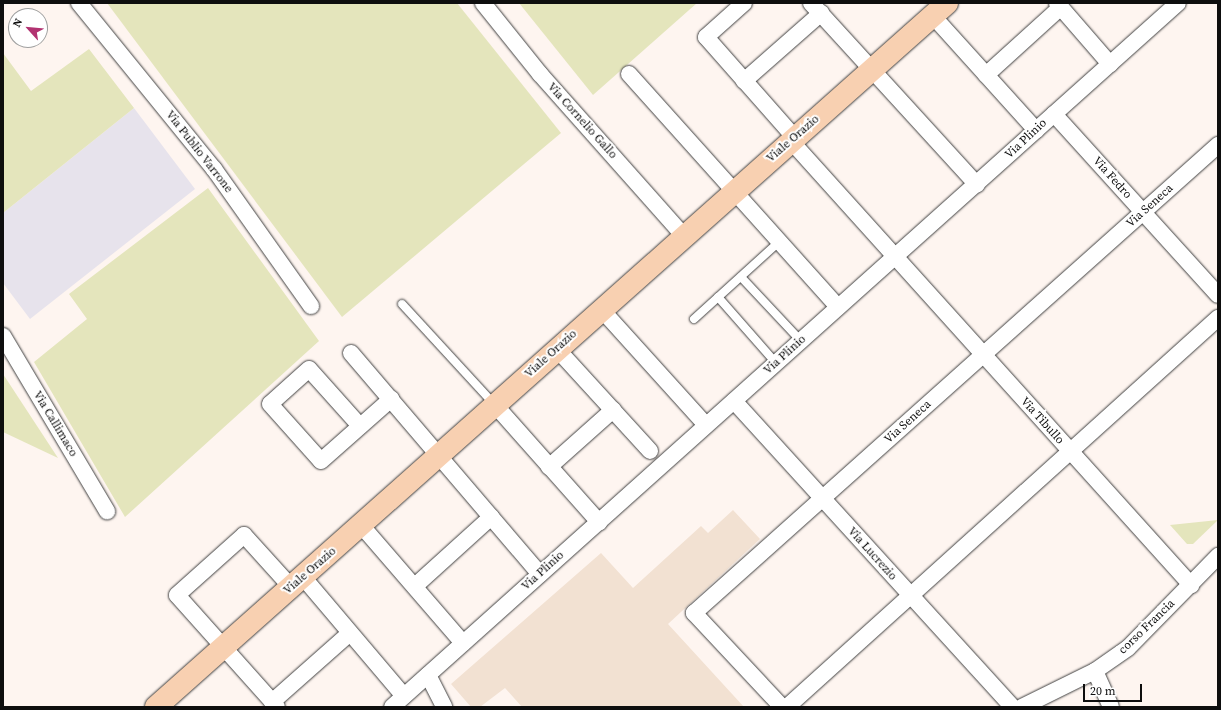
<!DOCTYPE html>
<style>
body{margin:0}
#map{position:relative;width:1221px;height:710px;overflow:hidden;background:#fef5f0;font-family:"Source Serif 4",serif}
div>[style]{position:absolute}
.industrial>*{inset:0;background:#e7e3ec}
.farmland>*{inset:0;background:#f2e1d2}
.green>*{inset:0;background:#e4e5bc}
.roads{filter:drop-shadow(0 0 1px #414141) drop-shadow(0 0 1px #414141)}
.lane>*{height:8px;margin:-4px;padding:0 4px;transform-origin:4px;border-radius:4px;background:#fff}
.street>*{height:16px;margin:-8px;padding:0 8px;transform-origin:8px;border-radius:8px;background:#fff}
.secondary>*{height:22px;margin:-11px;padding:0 11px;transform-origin:11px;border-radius:11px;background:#f8d0b1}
span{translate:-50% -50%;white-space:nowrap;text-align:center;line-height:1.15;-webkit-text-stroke:4px #fff;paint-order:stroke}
.street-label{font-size:12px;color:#0e0e0e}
.frame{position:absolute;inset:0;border:4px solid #0e0e0e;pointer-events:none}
.north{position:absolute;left:8px;top:8px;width:40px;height:40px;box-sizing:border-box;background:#fff;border:1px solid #9f9f9f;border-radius:50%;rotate:297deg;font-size:11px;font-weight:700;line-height:16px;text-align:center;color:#0e0e0e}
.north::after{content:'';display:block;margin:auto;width:14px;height:18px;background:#b23271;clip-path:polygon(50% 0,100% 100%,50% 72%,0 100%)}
.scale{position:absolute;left:1083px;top:684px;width:59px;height:18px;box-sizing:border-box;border:2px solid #0e0e0e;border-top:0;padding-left:5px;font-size:12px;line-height:14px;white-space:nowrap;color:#0e0e0e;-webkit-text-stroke:3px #fff;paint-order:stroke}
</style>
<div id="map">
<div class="industrial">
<i style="clip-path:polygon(134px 108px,195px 189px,30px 319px,3px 283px,3px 213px)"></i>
</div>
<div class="farmland">
<i style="clip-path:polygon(733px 510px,760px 539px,668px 624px,744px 707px,522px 707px,505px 688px,480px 707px,471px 707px,451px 684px,601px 553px,633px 588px,701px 526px,708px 533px)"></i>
</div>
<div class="green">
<i style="clip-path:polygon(107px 3px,457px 3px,561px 133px,342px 317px)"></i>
<i style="clip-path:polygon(519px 3px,697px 3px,593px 95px)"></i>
<i style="clip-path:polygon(89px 49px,134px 108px,3px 213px,3px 53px,31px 91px)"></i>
<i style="clip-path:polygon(208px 188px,319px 341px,125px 517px,34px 362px,87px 319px,69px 294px)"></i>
<i style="clip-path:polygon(3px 374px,58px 458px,3px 432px)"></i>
<i style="clip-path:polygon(1218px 520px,1193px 544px,1187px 544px,1170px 525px)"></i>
</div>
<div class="roads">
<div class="lane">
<i style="left:741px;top:277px;width:88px;rotate:46.8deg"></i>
<i style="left:718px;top:297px;width:88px;rotate:48.7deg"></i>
<i style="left:402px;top:304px;width:137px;rotate:47.4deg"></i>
<i style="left:694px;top:319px;width:116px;rotate:-42.2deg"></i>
</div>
<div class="street">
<i style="left:79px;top:3px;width:214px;rotate:50.9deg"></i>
<i style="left:214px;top:169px;width:168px;rotate:54.7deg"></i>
<i style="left:483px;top:3px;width:91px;rotate:51.2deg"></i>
<i style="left:540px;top:74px;width:217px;rotate:48.4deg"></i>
<i style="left:744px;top:3px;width:51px;rotate:138.2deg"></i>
<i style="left:706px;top:37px;width:135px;rotate:48.6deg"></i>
<i style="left:811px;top:3px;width:246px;rotate:47.6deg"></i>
<i style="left:1057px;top:3px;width:81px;rotate:49deg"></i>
<i style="left:933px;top:16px;width:154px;rotate:47.9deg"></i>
<i style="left:629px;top:74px;width:313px;rotate:48.1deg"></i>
<i style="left:986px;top:75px;width:101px;rotate:-42.2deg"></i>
<i style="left:744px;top:81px;width:103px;rotate:-41.4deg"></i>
<i style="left:1054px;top:114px;width:244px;rotate:47.8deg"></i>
<i style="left:791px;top:141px;width:598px;rotate:47.98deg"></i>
<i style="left:602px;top:310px;width:155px;rotate:47.9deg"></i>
<i style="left:3px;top:336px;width:204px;rotate:59.3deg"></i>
<i style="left:557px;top:349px;width:138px;rotate:47.6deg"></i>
<i style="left:351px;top:353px;width:291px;rotate:49.5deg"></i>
<i style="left:734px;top:401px;width:413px;rotate:47.7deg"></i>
<i style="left:495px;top:405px;width:157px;rotate:48.4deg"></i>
<i style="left:360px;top:426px;width:76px;rotate:-131.8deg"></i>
<i style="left:309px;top:369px;width:52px;rotate:138.1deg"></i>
<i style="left:270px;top:404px;width:76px;rotate:48.2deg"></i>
<i style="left:321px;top:461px;width:94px;rotate:-41.5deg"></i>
<i style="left:549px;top:467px;width:86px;rotate:-41.7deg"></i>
<i style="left:361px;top:525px;width:156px;rotate:49.2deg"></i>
<i style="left:303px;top:577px;width:156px;rotate:49.7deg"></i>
<i style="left:415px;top:586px;width:103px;rotate:-42.2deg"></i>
<i style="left:1095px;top:671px;width:39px;rotate:66deg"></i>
<i style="left:428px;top:675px;width:36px;rotate:63deg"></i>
<i style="left:272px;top:702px;width:104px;rotate:-41.5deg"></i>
<i style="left:277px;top:707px;width:150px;rotate:-131.8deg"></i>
<i style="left:177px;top:595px;width:90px;rotate:-41.8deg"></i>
<i style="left:244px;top:535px;width:70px;rotate:47.9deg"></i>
<i style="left:392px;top:707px;width:1055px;rotate:-41.85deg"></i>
<i style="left:782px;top:707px;width:129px;rotate:-133.1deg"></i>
<i style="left:694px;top:613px;width:703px;rotate:-41.77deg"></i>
<i style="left:787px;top:707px;width:581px;rotate:-42.07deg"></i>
<i style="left:1022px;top:707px;width:81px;rotate:-26.3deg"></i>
<i style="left:1095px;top:671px;width:40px;rotate:-34.9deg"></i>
<i style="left:1128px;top:648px;width:129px;rotate:-45.6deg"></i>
</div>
<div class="secondary">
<i style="left:156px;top:707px;width:1059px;rotate:-41.67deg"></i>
</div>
</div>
<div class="street-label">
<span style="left:582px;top:121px;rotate:48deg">Via Cornelio Gallo</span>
<span style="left:793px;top:139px;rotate:-41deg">Viale Orazio</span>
<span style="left:1026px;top:139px;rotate:-43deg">Via Plinio</span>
<span style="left:199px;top:152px;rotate:52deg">Via Publio Varrone</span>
<span style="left:1112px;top:178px;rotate:48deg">Via Fedro</span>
<span style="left:1150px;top:206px;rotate:-42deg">Via Seneca</span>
<span style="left:551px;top:354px;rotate:-42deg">Viale Orazio</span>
<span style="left:785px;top:355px;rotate:-42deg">Via Plinio</span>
<span style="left:1042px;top:421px;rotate:48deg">Via Tibullo</span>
<span style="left:908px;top:422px;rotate:-42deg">Via Seneca</span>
<span style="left:55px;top:424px;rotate:59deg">Via Callimaco</span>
<span style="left:872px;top:554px;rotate:48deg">Via Lucrezio</span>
<span style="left:310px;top:571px;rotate:-41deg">Viale Orazio</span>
<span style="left:543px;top:571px;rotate:-42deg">Via Plinio</span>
<span style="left:1147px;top:627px;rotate:-44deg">corso Francia</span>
</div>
<div class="frame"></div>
<div class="north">N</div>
<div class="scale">20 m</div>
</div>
